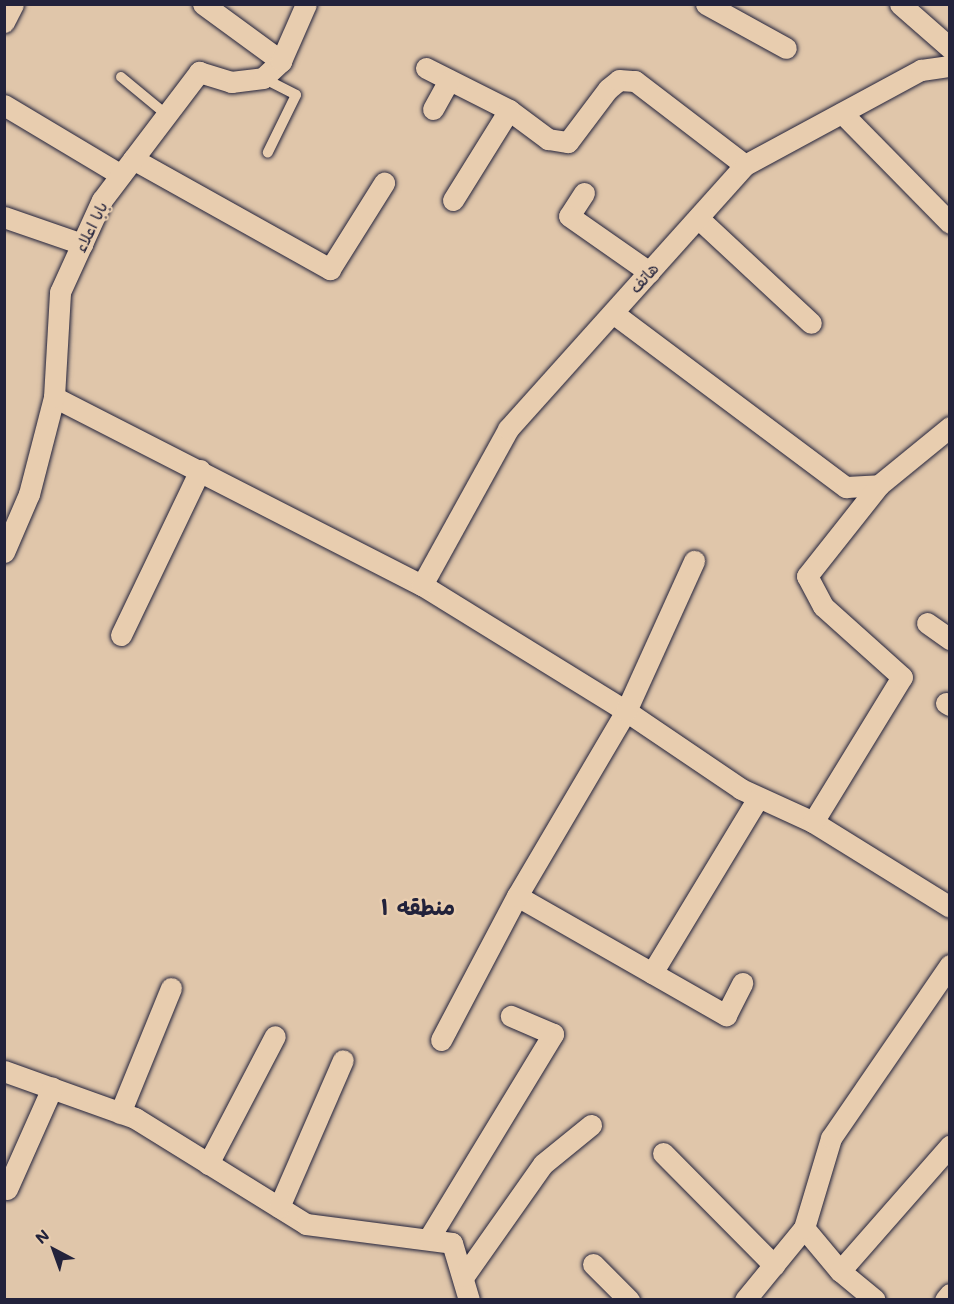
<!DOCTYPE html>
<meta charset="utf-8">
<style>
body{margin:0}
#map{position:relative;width:954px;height:1304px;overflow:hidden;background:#e0c6aa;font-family:Mali,"Playpen Sans Arabic",sans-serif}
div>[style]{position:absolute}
.roads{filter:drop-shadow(0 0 2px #22223b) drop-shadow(0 0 2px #22223b)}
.service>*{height:10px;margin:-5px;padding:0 5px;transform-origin:5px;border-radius:5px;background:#e8cdaf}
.minor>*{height:21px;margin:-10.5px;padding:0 10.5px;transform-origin:10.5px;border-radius:10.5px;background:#e8cdaf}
span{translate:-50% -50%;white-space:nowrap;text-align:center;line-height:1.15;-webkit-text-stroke:5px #e8cdaf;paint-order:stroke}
.street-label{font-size:16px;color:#22223b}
.district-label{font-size:22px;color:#22223b;font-weight:700}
.frame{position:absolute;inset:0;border:6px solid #22223b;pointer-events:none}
.north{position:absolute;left:24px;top:1220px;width:60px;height:60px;-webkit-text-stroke:4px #e8cdaf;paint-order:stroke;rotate:319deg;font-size:16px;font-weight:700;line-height:24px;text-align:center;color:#22223b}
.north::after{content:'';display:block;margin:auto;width:21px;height:27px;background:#22223b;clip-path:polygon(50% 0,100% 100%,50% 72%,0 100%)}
</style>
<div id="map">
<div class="roads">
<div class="service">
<i style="left:121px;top:77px;width:60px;rotate:39.6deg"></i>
<i style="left:263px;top:78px;width:37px;rotate:27deg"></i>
<i style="left:296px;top:95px;width:64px;rotate:116.2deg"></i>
</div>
<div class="minor">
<i style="left:203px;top:4px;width:97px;rotate:36.2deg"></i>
<i style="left:706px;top:4px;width:91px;rotate:28.8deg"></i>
<i style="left:900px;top:4px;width:67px;rotate:41.3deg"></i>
<i style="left:4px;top:22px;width:20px;rotate:-63deg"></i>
<i style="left:426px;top:68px;width:93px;rotate:26.8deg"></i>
<i style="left:509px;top:110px;width:49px;rotate:36.6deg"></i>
<i style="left:548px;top:139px;width:20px;rotate:9deg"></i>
<i style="left:568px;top:142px;width:66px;rotate:-53deg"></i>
<i style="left:608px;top:89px;width:14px;rotate:-39deg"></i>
<i style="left:619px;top:80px;width:16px;rotate:4deg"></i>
<i style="left:635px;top:81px;width:138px;rotate:37.4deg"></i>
<i style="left:4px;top:105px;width:136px;rotate:30.9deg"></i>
<i style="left:433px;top:109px;width:33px;rotate:-61deg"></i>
<i style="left:842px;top:113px;width:154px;rotate:45.5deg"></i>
<i style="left:133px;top:159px;width:226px;rotate:29.2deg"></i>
<i style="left:330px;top:269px;width:102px;rotate:-57.9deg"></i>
<i style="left:584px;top:193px;width:27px;rotate:123deg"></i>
<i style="left:569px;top:216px;width:98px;rotate:35deg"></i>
<i style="left:453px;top:200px;width:106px;rotate:-58.1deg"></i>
<i style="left:4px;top:217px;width:83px;rotate:19.1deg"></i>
<i style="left:698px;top:218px;width:154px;rotate:42.9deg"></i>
<i style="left:613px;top:313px;width:291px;rotate:36.8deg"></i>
<i style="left:846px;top:487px;width:33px;rotate:-3deg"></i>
<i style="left:879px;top:485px;width:92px;rotate:-39.2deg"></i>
<i style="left:54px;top:397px;width:413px;rotate:27.1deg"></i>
<i style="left:422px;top:585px;width:240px;rotate:31.7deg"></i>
<i style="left:626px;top:711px;width:139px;rotate:34.1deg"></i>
<i style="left:741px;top:789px;width:79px;rotate:24.6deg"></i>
<i style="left:813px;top:822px;width:161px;rotate:31.8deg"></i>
<i style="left:4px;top:552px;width:63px;rotate:-66.7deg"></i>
<i style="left:29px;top:494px;width:100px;rotate:-75.5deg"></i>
<i style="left:54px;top:397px;width:105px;rotate:-86.7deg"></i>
<i style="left:60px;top:292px;width:101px;rotate:-65.5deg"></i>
<i style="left:102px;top:200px;width:161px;rotate:-52.8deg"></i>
<i style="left:199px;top:72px;width:34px;rotate:17deg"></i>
<i style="left:231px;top:82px;width:32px;rotate:-7deg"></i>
<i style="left:263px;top:78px;width:25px;rotate:-43deg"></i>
<i style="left:281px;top:61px;width:62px;rotate:-66.3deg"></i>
<i style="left:422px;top:585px;width:178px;rotate:-61.1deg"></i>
<i style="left:508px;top:429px;width:355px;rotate:-48.1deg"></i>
<i style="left:745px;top:165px;width:200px;rotate:-28.4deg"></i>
<i style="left:921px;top:70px;width:29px;rotate:-8deg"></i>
<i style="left:927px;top:623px;width:28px;rotate:35deg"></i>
<i style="left:121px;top:635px;width:183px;rotate:-64.4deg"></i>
<i style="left:946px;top:703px;width:4px;rotate:27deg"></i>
<i style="left:813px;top:822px;width:170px;rotate:-58.5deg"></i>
<i style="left:902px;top:677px;width:106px;rotate:-138.1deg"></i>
<i style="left:823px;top:606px;width:34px;rotate:-118deg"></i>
<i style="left:807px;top:576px;width:116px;rotate:-51.6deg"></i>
<i style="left:517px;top:896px;width:241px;rotate:29.7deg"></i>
<i style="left:726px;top:1015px;width:36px;rotate:-63deg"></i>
<i style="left:652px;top:973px;width:205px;rotate:-58.8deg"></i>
<i style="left:441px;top:1040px;width:163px;rotate:-62.2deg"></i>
<i style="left:517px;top:896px;width:215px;rotate:-59.5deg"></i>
<i style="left:626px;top:711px;width:165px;rotate:-65.6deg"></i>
<i style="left:4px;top:1071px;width:139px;rotate:19.7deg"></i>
<i style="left:135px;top:1118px;width:201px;rotate:31.8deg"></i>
<i style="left:306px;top:1224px;width:147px;rotate:7.4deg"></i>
<i style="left:452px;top:1243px;width:59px;rotate:73.4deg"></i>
<i style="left:120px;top:1113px;width:135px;rotate:-67.8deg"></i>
<i style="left:663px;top:1153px;width:158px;rotate:45.3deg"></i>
<i style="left:208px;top:1164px;width:144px;rotate:-62.4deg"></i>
<i style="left:7px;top:1189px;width:111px;rotate:-66deg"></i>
<i style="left:279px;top:1207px;width:160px;rotate:-66.5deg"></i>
<i style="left:804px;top:1228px;width:56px;rotate:50.1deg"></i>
<i style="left:840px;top:1271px;width:45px;rotate:39.6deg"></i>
<i style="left:429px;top:1238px;width:239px;rotate:-58.7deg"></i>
<i style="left:553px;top:1034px;width:46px;rotate:-156.8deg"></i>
<i style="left:593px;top:1264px;width:51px;rotate:45deg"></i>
<i style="left:840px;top:1271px;width:167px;rotate:-48.7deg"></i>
<i style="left:464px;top:1276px;width:137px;rotate:-54.8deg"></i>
<i style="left:543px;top:1164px;width:62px;rotate:-39.1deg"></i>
<i style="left:745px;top:1300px;width:93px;rotate:-50.7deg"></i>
<i style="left:804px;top:1228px;width:94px;rotate:-73.3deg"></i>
<i style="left:831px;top:1138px;width:210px;rotate:-55.5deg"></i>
<i style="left:945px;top:1300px;width:8px;rotate:-50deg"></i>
</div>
</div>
<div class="street-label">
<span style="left:91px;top:227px;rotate:-64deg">بابا اعلاء</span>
<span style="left:644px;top:278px;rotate:-48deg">هاتف</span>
</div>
<div class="district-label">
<span style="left:418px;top:907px">منطقه ۱</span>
</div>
<div class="frame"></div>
<div class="north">N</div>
</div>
